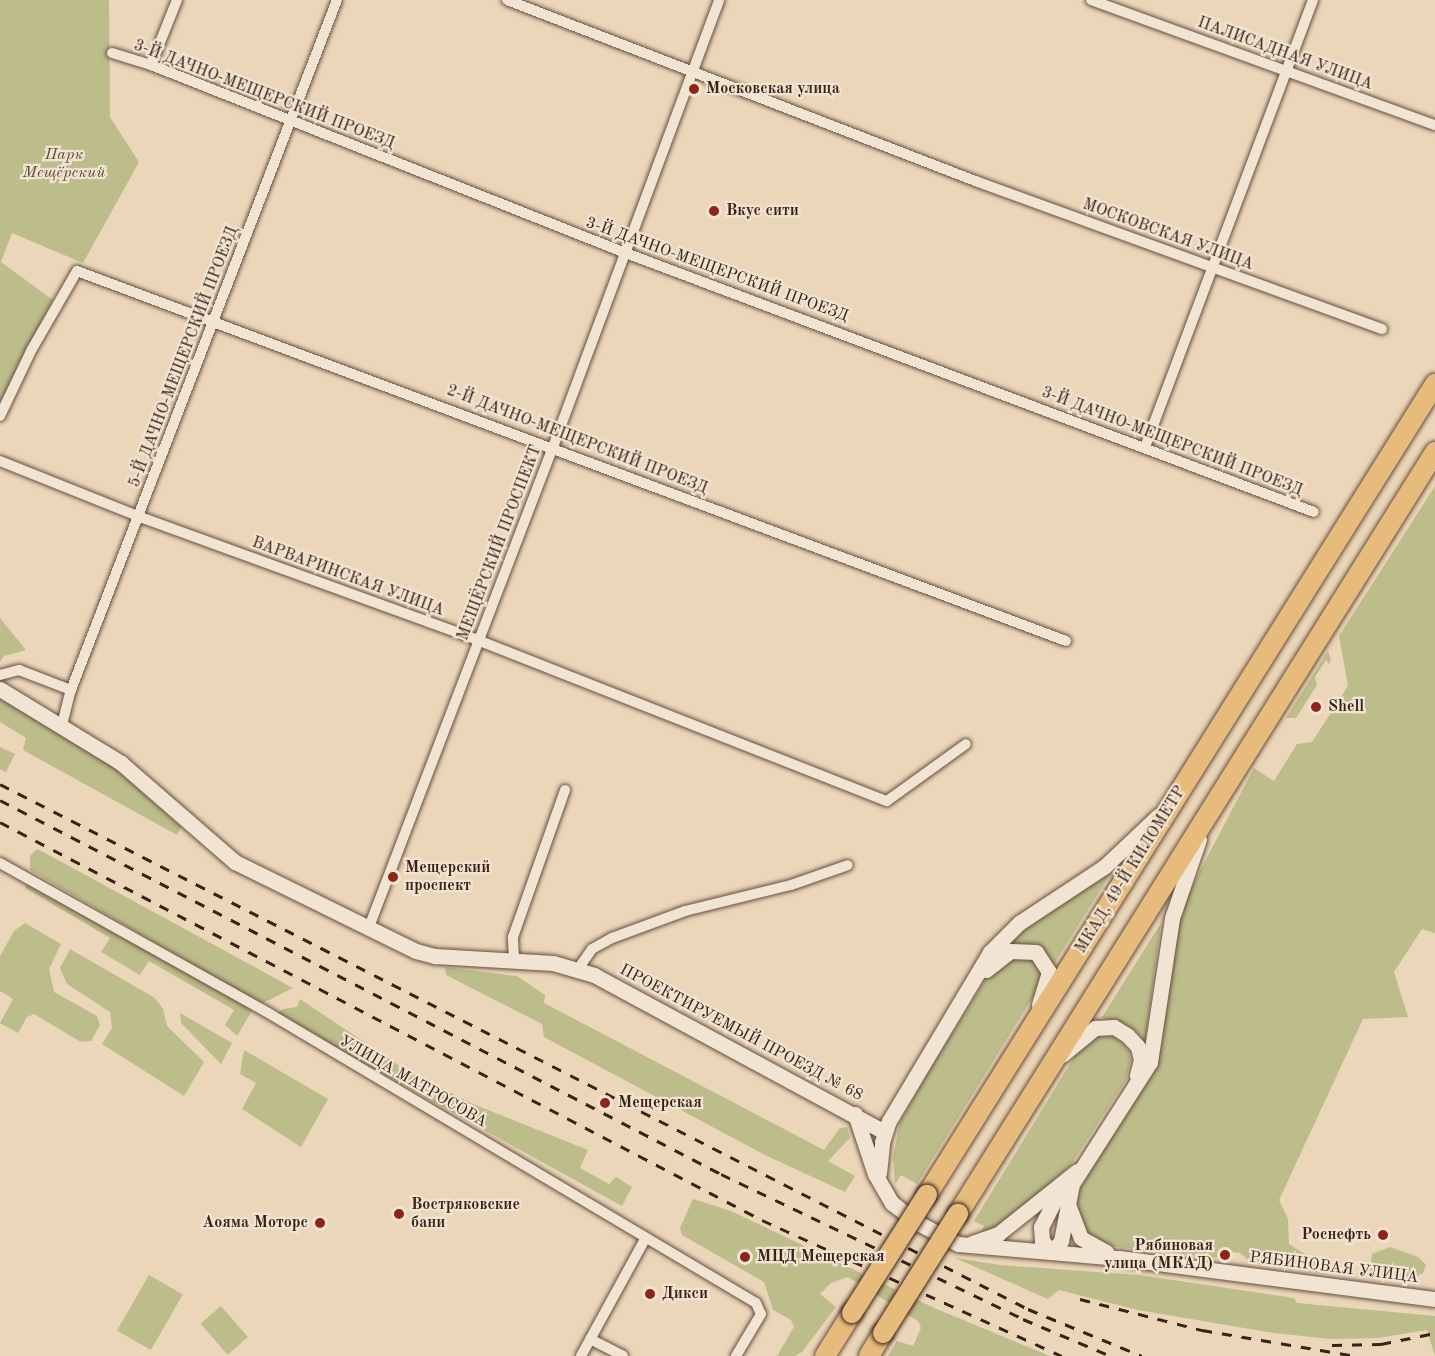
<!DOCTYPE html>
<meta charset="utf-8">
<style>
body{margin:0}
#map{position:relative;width:1435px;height:1356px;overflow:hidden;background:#ebd6b9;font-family:"Old Standard TT",serif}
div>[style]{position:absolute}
.green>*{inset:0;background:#bdbc8b;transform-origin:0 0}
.roads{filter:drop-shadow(0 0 2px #664e3f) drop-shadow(0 0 2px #664e3f)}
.street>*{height:10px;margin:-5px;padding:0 5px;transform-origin:5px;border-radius:5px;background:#f2e4d2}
.secondary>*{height:15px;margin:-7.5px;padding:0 7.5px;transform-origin:7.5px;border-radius:7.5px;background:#f2e4d2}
.highway>*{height:20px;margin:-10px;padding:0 10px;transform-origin:10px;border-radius:10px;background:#e6bb7c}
.rail>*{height:3px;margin-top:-1.5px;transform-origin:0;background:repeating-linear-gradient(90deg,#3a2116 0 10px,transparent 0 20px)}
.bridges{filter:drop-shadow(0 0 2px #3a2116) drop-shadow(0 0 2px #3a2116)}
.highway-bridge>*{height:20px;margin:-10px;padding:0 10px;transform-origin:10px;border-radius:10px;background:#e6bb7c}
.dots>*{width:16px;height:16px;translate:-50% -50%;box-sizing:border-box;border:3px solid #f2e4d2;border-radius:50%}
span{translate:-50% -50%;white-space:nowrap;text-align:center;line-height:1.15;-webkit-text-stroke:4.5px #f2e4d2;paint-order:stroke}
.street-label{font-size:16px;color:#3a2116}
.poi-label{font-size:16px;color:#3a2116;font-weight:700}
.left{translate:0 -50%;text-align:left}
.right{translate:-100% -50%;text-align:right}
.park-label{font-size:16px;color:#5b4833;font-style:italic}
</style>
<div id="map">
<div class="green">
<i style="clip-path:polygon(0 0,109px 0,110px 117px,139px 162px,83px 263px,12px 233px,1px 262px,53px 300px,0 402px)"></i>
<i style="clip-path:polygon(1435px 486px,1435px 933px,1422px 929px,1394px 972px,1408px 1017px,1363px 1019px,1279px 1200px,1288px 1219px,1289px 1244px,1324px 1266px,1319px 1273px,1247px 1259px,1240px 1253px,1221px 1251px,1219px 1258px,1099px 1245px,1088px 1237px,1075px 1207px,1077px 1192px,1155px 1065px,1181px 907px,1254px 768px,1274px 781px,1297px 744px,1312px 742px,1348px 686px,1339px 636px)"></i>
<i style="clip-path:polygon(0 618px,26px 650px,4px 656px,0 662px)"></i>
<i style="clip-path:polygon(1328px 651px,1331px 660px,1329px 664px,1326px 660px,1315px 677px,1317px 685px,1296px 718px,1286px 718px)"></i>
<i style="clip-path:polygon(0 697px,113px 765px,181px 827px,177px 835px,23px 750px,26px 738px,0 722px)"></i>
<i style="clip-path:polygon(0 747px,15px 754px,6px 772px,0 769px)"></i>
<i style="clip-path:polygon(37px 849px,45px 853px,293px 988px,261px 1004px,30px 870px,30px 856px)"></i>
<i style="clip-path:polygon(1114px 868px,1054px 964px,1030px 944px,1004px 944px)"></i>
<i style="clip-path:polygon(28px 877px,254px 1007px,237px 1036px,225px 1025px,234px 1010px,149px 961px,140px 975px,101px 952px,110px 938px,25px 888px)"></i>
<i style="clip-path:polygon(25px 923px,61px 944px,49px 969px,54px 992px,97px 1016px,100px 1025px,91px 1041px,81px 1042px,34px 1014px,27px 1017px,18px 1033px,0 1023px,13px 999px,0 991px,0 956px,14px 931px)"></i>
<i style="clip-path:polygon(1161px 923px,1145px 1042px,1136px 1031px,1102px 1017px)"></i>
<i style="clip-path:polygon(70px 949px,155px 998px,163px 1009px,167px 1026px,204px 1062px,184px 1096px,102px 1044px,112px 1028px,110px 1012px,67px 984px,60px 968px)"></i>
<i style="clip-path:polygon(1030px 956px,1043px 969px,1038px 989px,917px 1184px,901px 1175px,895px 1184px,893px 1157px,900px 1122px,929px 1071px,989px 974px,1007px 959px)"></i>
<i style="clip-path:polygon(445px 967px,517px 976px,545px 995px,544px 1003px,824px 1150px,840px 1128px,847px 1127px,850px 1138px,828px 1161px,855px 1176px,845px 1192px,765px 1155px,544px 1037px,542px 1024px,446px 975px)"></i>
<i style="clip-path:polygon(300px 999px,409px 1072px,473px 1104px,588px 1150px,580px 1168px,609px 1184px,616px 1177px,632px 1187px,622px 1206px,275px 1015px,283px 1009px,297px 1007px)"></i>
<i style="clip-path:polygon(180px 1013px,232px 1043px,221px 1064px,181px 1023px)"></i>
<i style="clip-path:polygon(1099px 1034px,1116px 1037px,1129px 1051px,1131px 1059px,1126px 1080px,1070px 1166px,994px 1231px,980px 1235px,984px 1226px,974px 1221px,1081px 1046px)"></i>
<i style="clip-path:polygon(244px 1050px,328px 1099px,301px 1147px,242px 1109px,256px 1083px,240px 1074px)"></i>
<i style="clip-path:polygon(693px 1199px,731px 1211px,932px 1307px,1050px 1356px,888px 1356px,897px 1341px,913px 1346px,921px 1328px,918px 1321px,848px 1277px,831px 1283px,820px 1294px,836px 1307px,802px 1352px,795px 1356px,777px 1356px,794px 1327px,791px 1320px,773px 1310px,764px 1282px,682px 1235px,680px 1228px)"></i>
<i style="clip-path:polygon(1390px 1247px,1418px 1257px,1426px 1265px,1423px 1273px,1408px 1281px,1369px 1279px,1372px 1254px)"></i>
<i style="clip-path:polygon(955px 1258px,1000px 1265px,1139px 1275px,1294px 1298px,1297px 1303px,1435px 1316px,1435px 1356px,1427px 1330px,1378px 1338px,1331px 1339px,1274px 1333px,1138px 1310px,1059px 1290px,1048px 1299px)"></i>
<i style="left:149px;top:1275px;width:39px;height:64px;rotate:30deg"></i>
<i style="left:221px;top:1306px;width:41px;height:27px;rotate:49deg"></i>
</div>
<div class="roads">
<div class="street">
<i style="left:507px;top:0;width:505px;rotate:21.13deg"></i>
<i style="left:978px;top:182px;width:430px;rotate:20deg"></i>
<i style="left:1091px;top:0;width:366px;rotate:20deg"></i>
<i style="left:112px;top:53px;width:41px;rotate:17.1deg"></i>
<i style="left:151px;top:65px;width:508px;rotate:21.61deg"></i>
<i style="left:623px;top:252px;width:738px;rotate:20.62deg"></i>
<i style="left:151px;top:65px;width:70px;rotate:-68.2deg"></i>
<i style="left:0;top:416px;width:74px;rotate:-64.5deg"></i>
<i style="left:32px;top:349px;width:90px;rotate:-60deg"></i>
<i style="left:77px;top:271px;width:1056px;rotate:20.51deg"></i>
<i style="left:1145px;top:447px;width:478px;rotate:-69.4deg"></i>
<i style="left:0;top:461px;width:151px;rotate:21.8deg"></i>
<i style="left:140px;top:517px;width:362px;rotate:20deg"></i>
<i style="left:480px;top:641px;width:437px;rotate:21.5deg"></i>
<i style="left:887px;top:801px;width:97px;rotate:-35.8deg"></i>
<i style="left:0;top:675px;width:20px;rotate:-15deg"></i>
<i style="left:19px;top:670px;width:56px;rotate:21deg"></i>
<i style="left:62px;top:725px;width:36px;rotate:-76deg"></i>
<i style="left:71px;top:690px;width:739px;rotate:-68.92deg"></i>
<i style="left:0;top:863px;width:309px;rotate:29.2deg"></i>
<i style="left:270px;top:1014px;width:565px;rotate:30.74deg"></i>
<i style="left:756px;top:1303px;width:12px;rotate:66deg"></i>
<i style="left:761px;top:1314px;width:49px;rotate:120.8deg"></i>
<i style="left:369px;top:927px;width:514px;rotate:-69.03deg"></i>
<i style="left:553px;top:447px;width:477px;rotate:-69.6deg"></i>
<i style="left:514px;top:959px;width:22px;rotate:-93deg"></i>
<i style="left:513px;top:937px;width:156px;rotate:-70.5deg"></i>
<i style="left:578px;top:969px;width:24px;rotate:-55deg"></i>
<i style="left:592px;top:949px;width:23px;rotate:-29deg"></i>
<i style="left:612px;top:938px;width:78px;rotate:-20.3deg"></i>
<i style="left:685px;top:911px;width:109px;rotate:-13.8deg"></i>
<i style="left:791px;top:885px;width:60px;rotate:-19.3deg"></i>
<i style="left:590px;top:1339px;width:37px;rotate:27deg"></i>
<i style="left:581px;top:1356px;width:133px;rotate:-61.3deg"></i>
</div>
<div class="secondary">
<i style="left:0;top:689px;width:142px;rotate:31.4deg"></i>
<i style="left:121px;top:763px;width:151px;rotate:41deg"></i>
<i style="left:235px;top:862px;width:202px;rotate:26.2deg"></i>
<i style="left:416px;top:951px;width:20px;rotate:15deg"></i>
<i style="left:435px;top:956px;width:118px;rotate:3.4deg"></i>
<i style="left:553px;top:963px;width:43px;rotate:16.3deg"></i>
<i style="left:594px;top:975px;width:330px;rotate:28.4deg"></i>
<i style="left:986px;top:970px;width:31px;rotate:-38deg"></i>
<i style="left:1010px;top:951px;width:26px;rotate:2deg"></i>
<i style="left:1036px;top:952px;width:24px;rotate:57deg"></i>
<i style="left:1049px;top:972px;width:34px;rotate:107deg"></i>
<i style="left:1062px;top:1055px;width:43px;rotate:-39.3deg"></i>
<i style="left:1095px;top:1028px;width:19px;rotate:-3deg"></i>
<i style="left:1114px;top:1027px;width:15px;rotate:32deg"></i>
<i style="left:1127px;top:1035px;width:16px;rotate:47deg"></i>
<i style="left:1138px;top:1047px;width:13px;rotate:77deg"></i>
<i style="left:1141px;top:1060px;width:16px;rotate:105deg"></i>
<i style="left:855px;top:1114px;width:63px;rotate:71.6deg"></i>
<i style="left:875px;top:1174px;width:34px;rotate:60deg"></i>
<i style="left:892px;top:1203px;width:33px;rotate:38deg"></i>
<i style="left:918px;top:1223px;width:45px;rotate:27.7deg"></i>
<i style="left:958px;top:1244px;width:162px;rotate:5deg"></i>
<i style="left:1119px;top:1258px;width:319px;rotate:7.4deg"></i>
<i style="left:879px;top:1173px;width:31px;rotate:-84deg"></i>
<i style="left:882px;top:1142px;width:22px;rotate:-72deg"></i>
<i style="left:889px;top:1121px;width:197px;rotate:-59.1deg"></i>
<i style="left:990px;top:952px;width:41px;rotate:-45deg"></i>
<i style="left:1019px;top:923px;width:103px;rotate:-33.5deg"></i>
<i style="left:1105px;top:866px;width:73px;rotate:-43.3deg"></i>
<i style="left:1069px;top:1207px;width:33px;rotate:69deg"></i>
<i style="left:1081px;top:1238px;width:29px;rotate:29deg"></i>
<i style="left:972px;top:1243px;width:28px;rotate:-19deg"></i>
<i style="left:998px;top:1234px;width:101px;rotate:-38.6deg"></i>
<i style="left:1052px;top:1252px;width:14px;rotate:-51deg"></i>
<i style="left:1061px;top:1241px;width:58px;rotate:-79.1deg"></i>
<i style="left:1072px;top:1184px;width:145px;rotate:-57.4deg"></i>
<i style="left:1150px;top:1062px;width:146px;rotate:-81.3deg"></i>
<i style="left:1172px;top:918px;width:83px;rotate:-71.1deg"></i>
<i style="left:1052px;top:1252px;width:15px;rotate:-132deg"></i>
<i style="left:1042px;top:1241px;width:14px;rotate:-94deg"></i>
<i style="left:1041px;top:1227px;width:42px;rotate:-62.8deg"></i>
</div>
<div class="highway">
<i style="left:927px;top:1195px;width:957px;rotate:-57.94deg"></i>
<i style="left:958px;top:1214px;width:899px;rotate:-57.95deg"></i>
<i style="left:825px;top:1356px;width:51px;rotate:-57.9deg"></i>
<i style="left:869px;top:1356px;width:27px;rotate:-59deg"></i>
</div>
</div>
<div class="rail">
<i style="left:0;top:784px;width:1154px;rotate:27.05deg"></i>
<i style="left:1028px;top:1309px;width:123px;rotate:22.4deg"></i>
<i style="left:0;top:800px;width:812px;rotate:27.42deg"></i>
<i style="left:721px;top:1174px;width:335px;rotate:25.6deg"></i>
<i style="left:1023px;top:1319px;width:95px;rotate:22.8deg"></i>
<i style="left:0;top:822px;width:860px;rotate:27.58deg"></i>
<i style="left:762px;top:1220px;width:329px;rotate:24.4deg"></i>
<i style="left:1080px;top:1299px;width:126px;rotate:14.3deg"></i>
<i style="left:1202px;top:1330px;width:156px;rotate:9.6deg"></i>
<i style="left:1332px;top:1345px;width:49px;rotate:-1.2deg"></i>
<i style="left:1381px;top:1344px;width:55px;rotate:-11.5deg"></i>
</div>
<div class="bridges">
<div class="highway-bridge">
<i style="left:852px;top:1313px;width:140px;rotate:-57.6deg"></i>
<i style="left:883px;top:1333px;width:141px;rotate:-57.8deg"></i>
</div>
</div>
<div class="dots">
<i style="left:694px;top:89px;background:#8f2418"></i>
<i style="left:714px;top:211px;background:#8f2418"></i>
<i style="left:1316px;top:707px;background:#8f2418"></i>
<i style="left:393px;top:877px;background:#8f2418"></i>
<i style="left:605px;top:1103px;background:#8f2418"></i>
<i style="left:399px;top:1214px;background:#8f2418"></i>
<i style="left:320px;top:1223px;background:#8f2418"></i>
<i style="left:1383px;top:1235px;background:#8f2418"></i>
<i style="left:1225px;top:1255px;background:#8f2418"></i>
<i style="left:745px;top:1257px;background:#8f2418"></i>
<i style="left:650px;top:1294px;background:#8f2418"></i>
</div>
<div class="street-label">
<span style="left:1285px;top:54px;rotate:20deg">ПАЛИСАДНАЯ УЛИЦА</span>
<span style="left:264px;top:95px;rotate:21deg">3-Й ДАЧНО-МЕЩЕРСКИЙ ПРОЕЗД</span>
<span style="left:1168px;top:235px;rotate:20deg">МОСКОВСКАЯ УЛИЦА</span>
<span style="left:717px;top:270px;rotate:20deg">3-Й ДАЧНО-МЕЩЕРСКИЙ ПРОЕЗД</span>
<span style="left:184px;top:357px;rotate:-69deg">5-Й ДАЧНО-МЕЩЕРСКИЙ ПРОЕЗД</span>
<span style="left:577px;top:440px;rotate:21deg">2-Й ДАЧНО-МЕЩЕРСКИЙ ПРОЕЗД</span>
<span style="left:1172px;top:442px;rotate:21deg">3-Й ДАЧНО-МЕЩЕРСКИЙ ПРОЕЗД</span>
<span style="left:500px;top:543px;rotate:-69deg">МЕЩЁРСКИЙ ПРОСПЕКТ</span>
<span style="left:348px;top:577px;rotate:20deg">ВАРВАРИНСКАЯ УЛИЦА</span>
<span style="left:1131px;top:870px;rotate:-58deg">МКАД, 49-Й КИЛОМЕТР</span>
<span style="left:741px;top:1033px;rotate:28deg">ПРОЕКТИРУЕМЫЙ ПРОЕЗД № 68</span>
<span style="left:413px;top:1082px;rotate:30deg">УЛИЦА МАТРОСОВА</span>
<span style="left:1334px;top:1268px;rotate:7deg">РЯБИНОВАЯ УЛИЦА</span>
</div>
<div class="poi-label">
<span class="left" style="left:706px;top:89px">Московская улица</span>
<span class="left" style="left:726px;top:211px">Вкус сити</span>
<span class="left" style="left:1328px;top:707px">Shell</span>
<span class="left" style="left:405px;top:877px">Мещерский<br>проспект</span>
<span class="left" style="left:618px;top:1103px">Мещерская</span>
<span class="left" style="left:411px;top:1214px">Востряковские<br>бани</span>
<span class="right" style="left:308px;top:1223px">Аояма Моторс</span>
<span class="right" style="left:1371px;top:1235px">Роснефть</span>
<span class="right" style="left:1213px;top:1255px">Рябиновая<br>улица (МКАД)</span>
<span class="left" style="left:757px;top:1257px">МЦД Мещерская</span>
<span class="left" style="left:662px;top:1294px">Дикси</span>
</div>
<div class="park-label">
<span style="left:64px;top:164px">Парк<br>Мещёрский</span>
</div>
</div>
